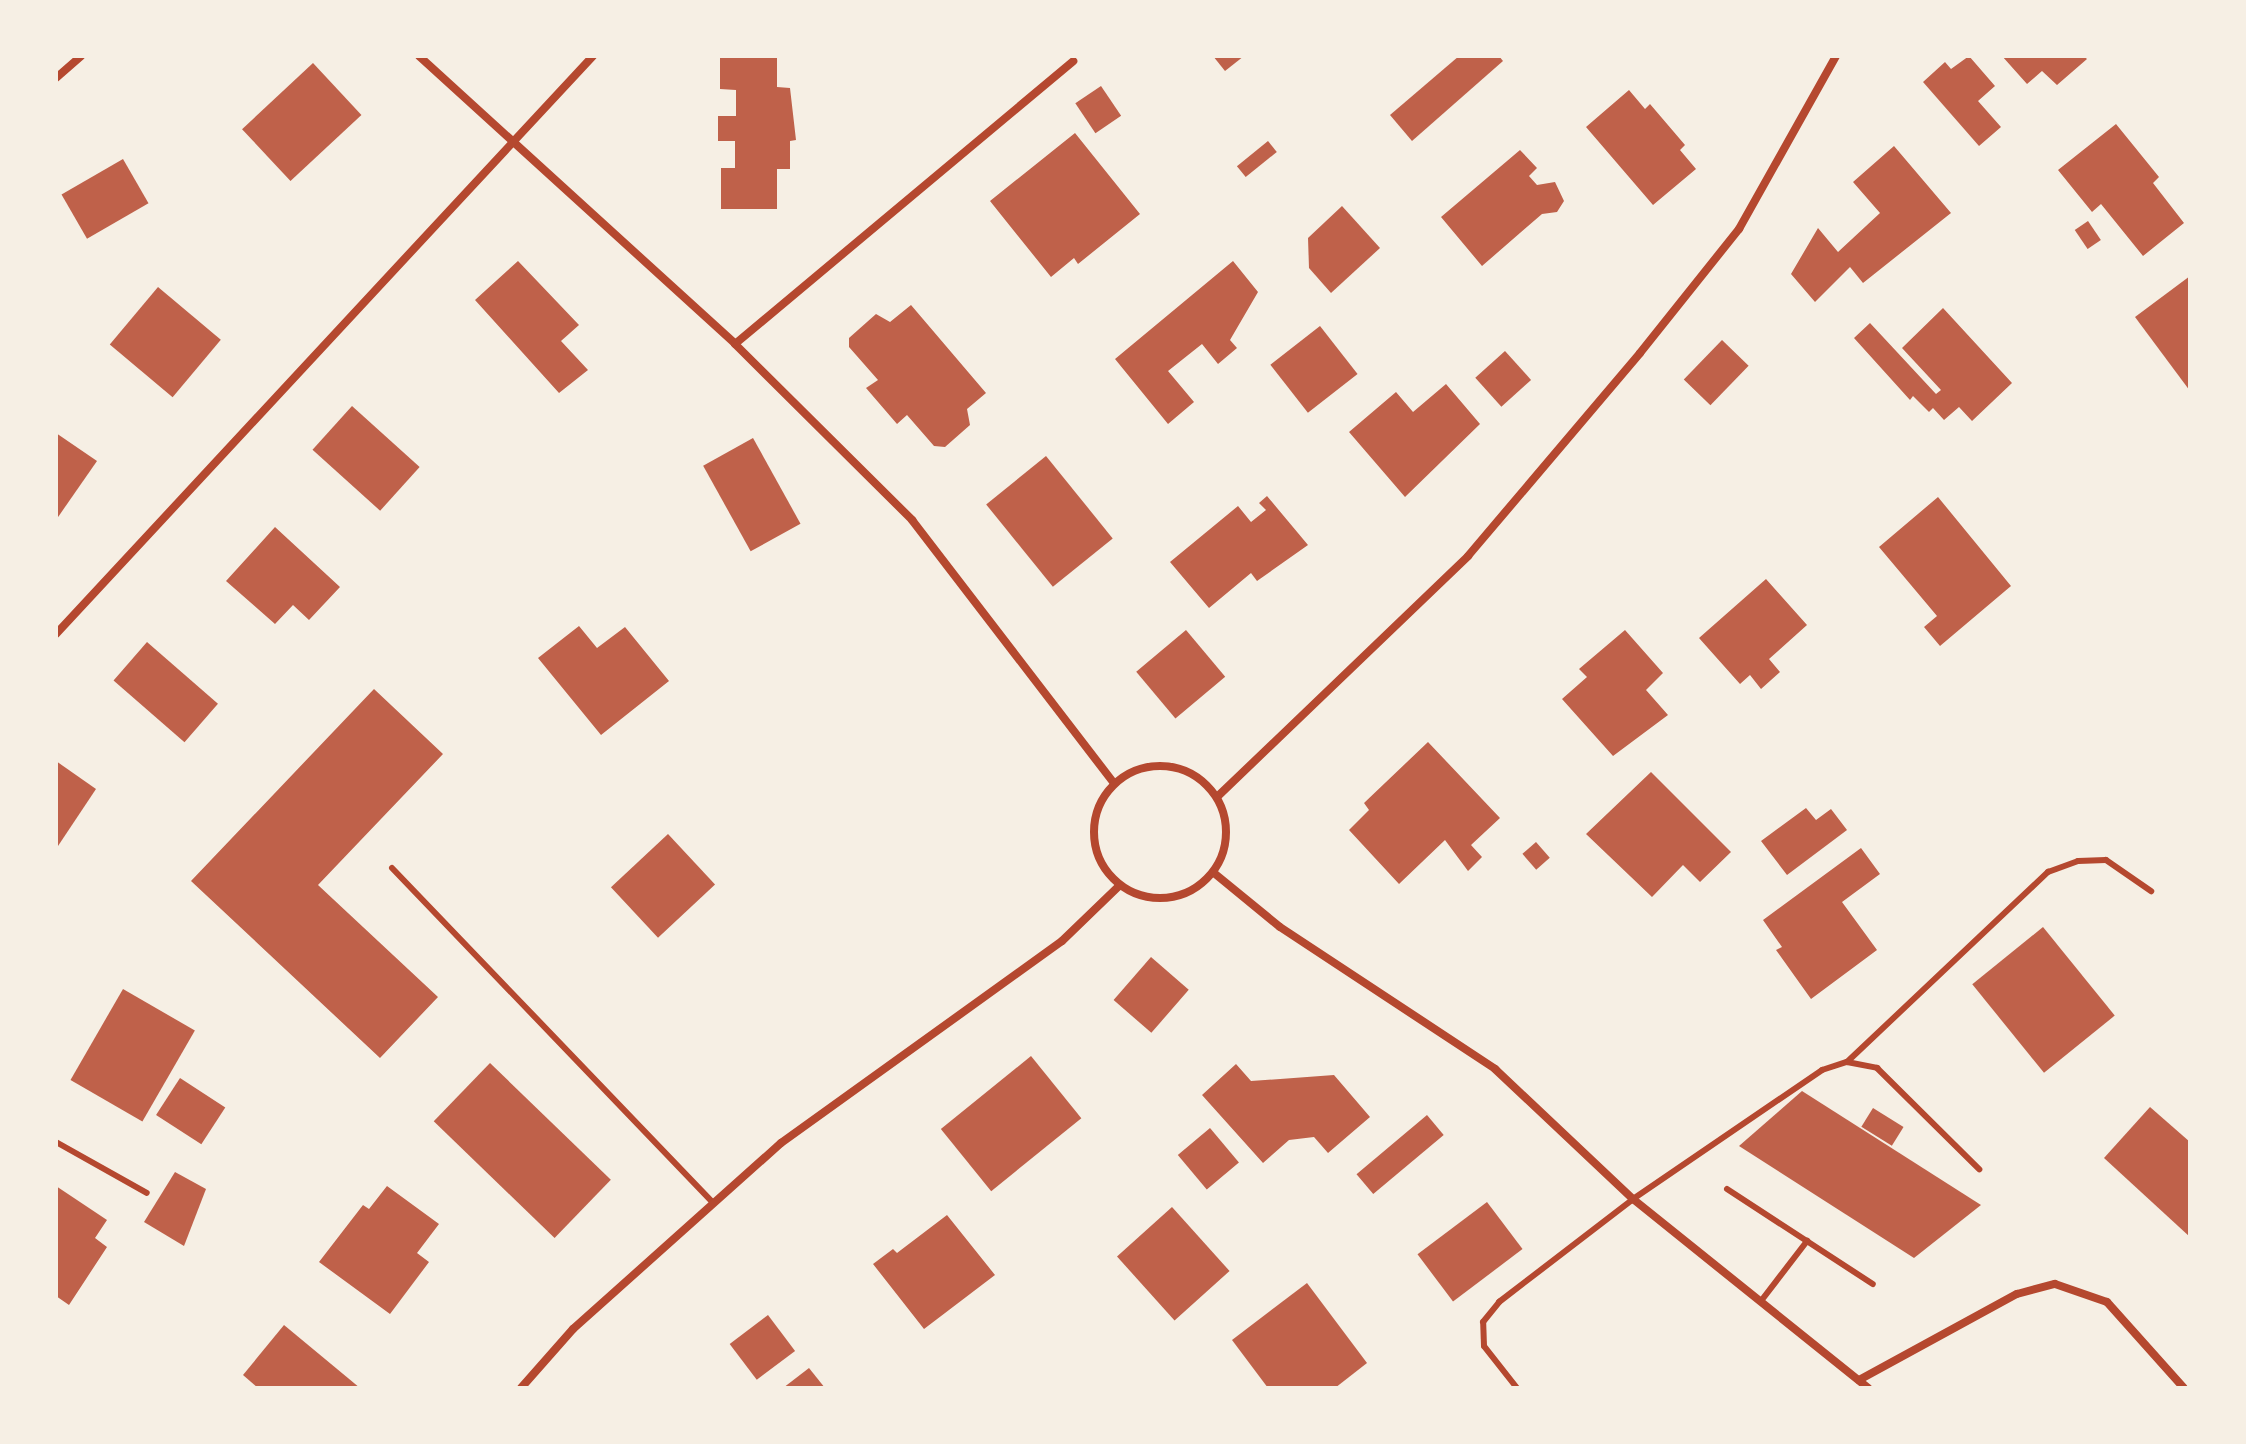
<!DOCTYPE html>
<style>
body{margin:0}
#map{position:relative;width:2246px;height:1444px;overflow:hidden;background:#f6efe4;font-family:"Source Serif 4",serif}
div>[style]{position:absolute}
.building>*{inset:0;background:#bf614a;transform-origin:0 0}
.service>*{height:6px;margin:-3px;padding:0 3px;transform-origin:3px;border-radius:3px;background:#b5482f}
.minor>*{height:8px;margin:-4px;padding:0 4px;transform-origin:4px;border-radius:4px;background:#b5482f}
.minor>.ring{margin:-4px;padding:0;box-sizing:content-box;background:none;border:8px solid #b5482f;border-radius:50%}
span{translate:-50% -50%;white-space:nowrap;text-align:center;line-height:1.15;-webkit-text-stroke:8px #f6efe4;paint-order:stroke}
.frame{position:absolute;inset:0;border:58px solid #f6efe4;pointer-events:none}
</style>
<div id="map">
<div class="building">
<i style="clip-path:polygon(720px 56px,777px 56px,777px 87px,790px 88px,796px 140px,790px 141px,790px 169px,777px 169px,777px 209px,721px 209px,721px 168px,735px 168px,735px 141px,718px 141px,718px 116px,736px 116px,736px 90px,720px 89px)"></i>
<i style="clip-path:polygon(1213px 56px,1244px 56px,1225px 71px)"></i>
<i style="clip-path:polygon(1459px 56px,1499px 56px,1503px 61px,1412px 141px,1390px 115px)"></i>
<i style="clip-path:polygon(1969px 56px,1995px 86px,1978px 101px,2001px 127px,1979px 146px,1923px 82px,1945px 62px,1951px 69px)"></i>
<i style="clip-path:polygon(2002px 56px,2084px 56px,2087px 59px,2057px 85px,2042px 71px,2027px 84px)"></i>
<i style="left:313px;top:63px;width:71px;height:97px;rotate:47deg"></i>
<i style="left:1101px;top:86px;width:36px;height:31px;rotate:56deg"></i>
<i style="clip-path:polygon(1629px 90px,1645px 109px,1650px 104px,1685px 145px,1680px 150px,1696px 169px,1653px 205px,1586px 127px)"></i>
<i style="clip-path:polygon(2116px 124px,2159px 177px,2153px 183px,2184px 223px,2143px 256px,2101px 204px,2092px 212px,2058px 170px)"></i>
<i style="clip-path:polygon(1075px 133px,1140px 214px,1078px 264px,1074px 258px,1051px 277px,990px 201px)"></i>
<i style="left:1268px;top:141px;width:14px;height:40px;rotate:51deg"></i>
<i style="clip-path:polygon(1894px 146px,1951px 213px,1863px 283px,1850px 267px,1815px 302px,1791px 274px,1818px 228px,1838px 252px,1880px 213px,1853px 182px)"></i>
<i style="clip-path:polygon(1520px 150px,1537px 168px,1529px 176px,1537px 185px,1555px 182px,1564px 201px,1557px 212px,1542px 214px,1482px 266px,1441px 217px)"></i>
<i style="left:123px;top:159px;width:51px;height:71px;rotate:60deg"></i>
<i style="clip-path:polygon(1342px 206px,1380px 248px,1331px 293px,1309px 268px,1308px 238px)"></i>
<i style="left:2088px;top:221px;width:23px;height:16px;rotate:56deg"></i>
<i style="clip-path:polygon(518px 261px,579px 325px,561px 341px,588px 370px,559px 393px,475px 300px)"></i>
<i style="clip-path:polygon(1233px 261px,1258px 292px,1230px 340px,1237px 348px,1218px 364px,1202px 344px,1168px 371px,1194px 402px,1168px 424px,1115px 359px)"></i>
<i style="clip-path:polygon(2190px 276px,2190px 391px,2135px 317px)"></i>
<i style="left:158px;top:287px;width:82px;height:75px;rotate:40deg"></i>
<i style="clip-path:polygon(911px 305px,986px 393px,967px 409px,970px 425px,945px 447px,934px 446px,907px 415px,897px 424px,866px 388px,878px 380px,849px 347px,849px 338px,876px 314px,890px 322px)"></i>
<i style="clip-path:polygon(1943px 308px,2012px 383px,1972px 421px,1959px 407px,1944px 420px,1933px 408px,1929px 412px,1913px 396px,1910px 400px,1854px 338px,1870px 323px,1936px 394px,1941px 390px,1902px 348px)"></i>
<i style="left:1320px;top:326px;width:61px;height:63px;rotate:52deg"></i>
<i style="left:1722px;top:340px;width:37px;height:55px;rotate:44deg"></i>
<i style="left:1505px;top:351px;width:39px;height:40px;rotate:48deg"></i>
<i style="clip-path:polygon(1446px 384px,1480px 424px,1405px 497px,1349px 432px,1396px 392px,1413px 412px)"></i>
<i style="left:352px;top:406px;width:91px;height:59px;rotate:42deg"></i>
<i style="clip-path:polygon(56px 433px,97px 461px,56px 520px)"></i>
<i style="left:753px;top:438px;width:98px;height:57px;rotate:61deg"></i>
<i style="left:1046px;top:456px;width:106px;height:77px;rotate:51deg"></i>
<i style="clip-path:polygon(1267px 496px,1308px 545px,1257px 581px,1251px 573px,1209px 608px,1170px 562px,1238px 506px,1251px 522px,1266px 510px,1259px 503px)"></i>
<i style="clip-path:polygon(1938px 497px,2011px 586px,1940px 646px,1924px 627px,1937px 616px,1879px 547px)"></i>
<i style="clip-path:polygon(275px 527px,340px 587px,309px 620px,293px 605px,275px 624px,226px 581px)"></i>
<i style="clip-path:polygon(1766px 579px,1807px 625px,1769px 659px,1780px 672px,1761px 689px,1750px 675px,1740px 684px,1699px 638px)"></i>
<i style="clip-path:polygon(579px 626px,597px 648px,625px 627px,669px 681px,601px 735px,538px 658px)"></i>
<i style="left:1186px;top:630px;width:61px;height:65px;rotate:50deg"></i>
<i style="clip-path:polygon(1625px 630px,1663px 673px,1646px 690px,1668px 715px,1613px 756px,1562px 699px,1587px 677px,1579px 669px)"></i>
<i style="left:147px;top:642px;width:94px;height:51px;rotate:41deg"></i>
<i style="clip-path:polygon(374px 689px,443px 754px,318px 885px,438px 997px,380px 1058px,191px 881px)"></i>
<i style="clip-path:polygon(1428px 742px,1500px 818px,1471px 845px,1482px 857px,1468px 871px,1445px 840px,1399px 884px,1349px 830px,1369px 810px,1364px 803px)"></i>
<i style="clip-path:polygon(56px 761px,96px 789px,56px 849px)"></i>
<i style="clip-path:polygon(1651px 772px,1731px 852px,1700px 882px,1683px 865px,1652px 897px,1586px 834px)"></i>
<i style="clip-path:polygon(1806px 808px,1816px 820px,1831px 809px,1847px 830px,1787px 875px,1761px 841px)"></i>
<i style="left:668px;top:834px;width:69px;height:78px;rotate:47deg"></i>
<i style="left:1536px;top:842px;width:21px;height:18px;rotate:49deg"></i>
<i style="clip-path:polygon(1861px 848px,1880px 874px,1842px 902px,1877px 950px,1811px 999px,1776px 950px,1782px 947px,1763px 920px)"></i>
<i style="left:2043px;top:927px;width:114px;height:91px;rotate:51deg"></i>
<i style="left:1151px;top:957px;width:50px;height:57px;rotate:41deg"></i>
<i style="left:123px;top:989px;width:83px;height:105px;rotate:30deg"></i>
<i style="left:1031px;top:1056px;width:80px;height:116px;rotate:51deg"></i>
<i style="left:490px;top:1063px;width:168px;height:81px;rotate:44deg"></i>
<i style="clip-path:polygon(1236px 1064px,1251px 1081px,1334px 1075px,1370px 1117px,1328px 1153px,1314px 1137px,1289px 1140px,1263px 1163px,1202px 1095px)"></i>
<i style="left:180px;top:1078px;width:54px;height:44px;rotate:33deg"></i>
<i style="clip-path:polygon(1802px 1091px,1981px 1205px,1914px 1258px,1739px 1146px)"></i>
<i style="clip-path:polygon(2150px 1107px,2190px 1142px,2190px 1237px,2104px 1158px)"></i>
<i style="left:1873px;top:1108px;width:36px;height:22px;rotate:32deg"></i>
<i style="left:1427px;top:1115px;width:26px;height:92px;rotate:50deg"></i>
<i style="left:1210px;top:1128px;width:45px;height:42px;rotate:50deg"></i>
<i style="clip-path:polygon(175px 1172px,206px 1189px,184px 1246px,144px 1222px)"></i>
<i style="clip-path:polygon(56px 1186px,107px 1220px,95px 1238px,107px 1247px,69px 1305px,56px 1296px)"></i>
<i style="clip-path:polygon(387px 1186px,439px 1224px,417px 1253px,429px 1262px,390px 1314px,319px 1262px,363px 1205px,369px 1209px)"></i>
<i style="left:1487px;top:1202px;width:59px;height:87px;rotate:53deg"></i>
<i style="left:1172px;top:1207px;width:86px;height:74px;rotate:48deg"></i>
<i style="clip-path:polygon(947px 1215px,995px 1275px,924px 1329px,873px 1264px,893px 1249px,897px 1253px)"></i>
<i style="clip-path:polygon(1307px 1283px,1367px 1363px,1335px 1388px,1268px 1388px,1232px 1340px)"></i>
<i style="left:768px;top:1315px;width:45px;height:48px;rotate:53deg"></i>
<i style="clip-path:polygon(284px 1325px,360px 1388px,258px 1388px,243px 1375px)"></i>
<i style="clip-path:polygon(809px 1368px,825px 1388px,783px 1388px)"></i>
</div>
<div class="service">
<i style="left:392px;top:868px;width:464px;rotate:46.2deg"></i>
<i style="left:1847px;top:1062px;width:277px;rotate:-43.4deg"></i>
<i style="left:2048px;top:872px;width:32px;rotate:-20deg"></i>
<i style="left:2078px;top:861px;width:28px;rotate:-2deg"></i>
<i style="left:2106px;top:860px;width:55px;rotate:34.6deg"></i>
<i style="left:56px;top:1142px;width:104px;rotate:29.3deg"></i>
<i style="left:1727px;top:1189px;width:174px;rotate:33.1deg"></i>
<i style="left:1761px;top:1301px;width:76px;rotate:-52.5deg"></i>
<i style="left:1517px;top:1388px;width:53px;rotate:-128.2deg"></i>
<i style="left:1484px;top:1346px;width:24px;rotate:-92deg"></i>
<i style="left:1483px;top:1322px;width:26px;rotate:-51deg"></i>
<i style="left:1499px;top:1302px;width:169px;rotate:-37.5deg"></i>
<i style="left:1633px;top:1199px;width:229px;rotate:-34.3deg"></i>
<i style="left:1822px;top:1070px;width:26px;rotate:-18deg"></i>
<i style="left:1847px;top:1062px;width:31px;rotate:11deg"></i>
<i style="left:1877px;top:1068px;width:144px;rotate:44.7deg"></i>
</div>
<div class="minor">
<i style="left:419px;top:56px;width:428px;rotate:42.3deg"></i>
<i style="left:735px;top:344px;width:250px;rotate:44.8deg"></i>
<i style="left:912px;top:520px;width:332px;rotate:52.5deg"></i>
<i style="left:56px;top:78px;width:33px;rotate:-41deg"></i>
<i style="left:735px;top:344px;width:441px;rotate:-39.9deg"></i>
<i style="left:56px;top:634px;width:789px;rotate:-47.11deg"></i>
<i class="ring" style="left:1094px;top:766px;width:124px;height:124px"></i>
<i style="left:1217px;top:797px;width:348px;rotate:-43.8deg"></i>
<i style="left:1468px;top:556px;width:266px;rotate:-49.7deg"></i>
<i style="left:1640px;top:353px;width:159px;rotate:-51.4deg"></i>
<i style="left:1739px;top:229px;width:198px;rotate:-60.7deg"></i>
<i style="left:1214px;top:873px;width:85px;rotate:39.3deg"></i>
<i style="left:1280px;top:927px;width:258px;rotate:33.4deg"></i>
<i style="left:1495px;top:1069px;width:190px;rotate:43.3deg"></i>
<i style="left:1633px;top:1199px;width:302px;rotate:38.8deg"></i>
<i style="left:1859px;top:1380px;width:180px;rotate:-28.6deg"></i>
<i style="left:2017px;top:1294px;width:39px;rotate:-15deg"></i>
<i style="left:2055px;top:1284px;width:55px;rotate:19.1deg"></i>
<i style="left:2107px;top:1302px;width:115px;rotate:48.2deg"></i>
<i style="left:521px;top:1388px;width:79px;rotate:-48.6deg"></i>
<i style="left:573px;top:1329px;width:279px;rotate:-41.8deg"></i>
<i style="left:781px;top:1143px;width:346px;rotate:-35.7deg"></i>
<i style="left:1062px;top:941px;width:79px;rotate:-44deg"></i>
</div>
<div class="frame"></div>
</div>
